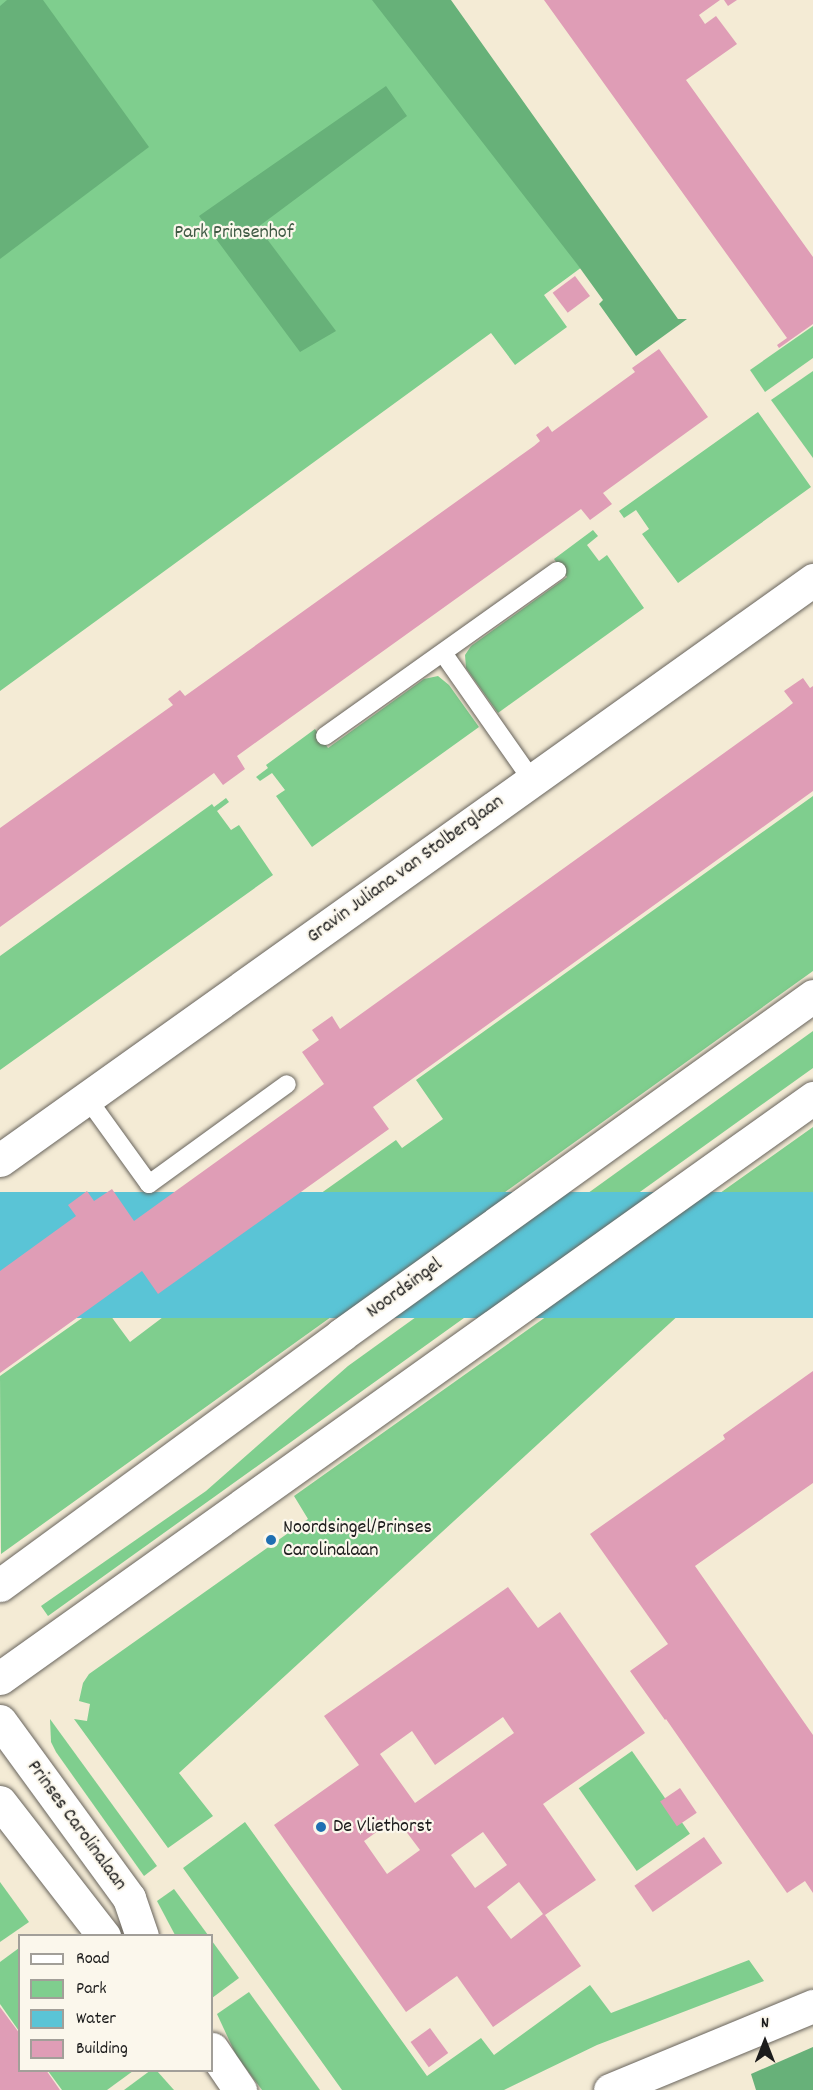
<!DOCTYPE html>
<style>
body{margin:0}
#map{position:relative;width:813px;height:2090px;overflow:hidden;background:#f4ebd5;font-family:Dekko,sans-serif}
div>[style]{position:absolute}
.green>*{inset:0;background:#7fce8e;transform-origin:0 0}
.forest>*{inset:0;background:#67b179}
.water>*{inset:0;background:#5ac4d6;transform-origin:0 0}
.building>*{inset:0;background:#df9db6;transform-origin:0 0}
.roads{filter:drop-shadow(0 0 2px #68645d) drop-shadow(0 0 2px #68645d)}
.service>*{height:18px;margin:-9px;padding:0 9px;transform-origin:9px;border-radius:9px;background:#fff}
.minor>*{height:33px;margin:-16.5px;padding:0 16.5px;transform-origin:16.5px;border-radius:16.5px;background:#fff}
.secondary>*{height:33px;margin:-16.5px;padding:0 16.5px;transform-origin:16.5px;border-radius:16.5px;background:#fff}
.dots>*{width:16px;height:16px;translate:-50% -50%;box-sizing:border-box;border:3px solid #fbf7ec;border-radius:50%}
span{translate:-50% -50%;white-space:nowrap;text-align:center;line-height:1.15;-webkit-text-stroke:4.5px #fbf7ec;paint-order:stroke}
.park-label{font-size:20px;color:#3f5a44}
.street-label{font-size:20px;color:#1c1c1c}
.poi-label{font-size:20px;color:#1c1c1c}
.left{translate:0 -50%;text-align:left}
.legend{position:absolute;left:18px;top:1934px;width:195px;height:138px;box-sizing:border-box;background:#fbf7ec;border:2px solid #a29f99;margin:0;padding:8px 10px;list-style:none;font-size:18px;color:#1c1c1c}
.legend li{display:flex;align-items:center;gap:12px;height:30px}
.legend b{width:30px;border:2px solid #a29f99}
.north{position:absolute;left:735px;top:2012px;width:60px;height:60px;-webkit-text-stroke:4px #fbf7ec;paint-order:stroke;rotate:0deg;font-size:16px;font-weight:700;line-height:24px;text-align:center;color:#1c1c1c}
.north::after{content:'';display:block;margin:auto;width:21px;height:27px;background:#1c1c1c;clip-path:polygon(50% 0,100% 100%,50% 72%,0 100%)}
</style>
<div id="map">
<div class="green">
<i style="clip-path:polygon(0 0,449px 0,620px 239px,544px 295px,567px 327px,515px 365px,491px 333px,0 691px)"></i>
<i style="clip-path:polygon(813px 326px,813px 358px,765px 392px,750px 370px)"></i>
<i style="clip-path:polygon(813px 371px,813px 458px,771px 400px)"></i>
<i style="clip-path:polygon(758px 412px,811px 487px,678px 583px,642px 534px,649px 529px,636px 510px,624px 518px,619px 511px)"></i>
<i style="clip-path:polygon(593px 530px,598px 536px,587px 545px,599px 561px,607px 555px,644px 608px,498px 713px,466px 668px,465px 655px,471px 646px,567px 577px,554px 559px)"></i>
<i style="clip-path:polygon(438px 676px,449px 685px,479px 727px,312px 847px,276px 796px,285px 790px,272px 773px,260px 781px,256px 777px,268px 768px,266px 765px,315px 729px,328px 748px,424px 679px)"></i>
<i style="clip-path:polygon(813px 796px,813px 971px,1px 1554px,0 1376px,102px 1304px,130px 1342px,171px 1311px,166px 1303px,396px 1140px,402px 1148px,443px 1119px,416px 1080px)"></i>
<i style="clip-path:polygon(226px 798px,229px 802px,217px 811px,231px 830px,239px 825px,273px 875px,0 1070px,0 956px,212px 804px,214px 807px)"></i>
<i style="clip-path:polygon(813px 1031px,813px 1068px,48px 1616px,41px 1606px,206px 1491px,348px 1366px)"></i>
<i style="clip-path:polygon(813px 1127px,813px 1192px,179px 1773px,213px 1816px,168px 1848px,74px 1719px,87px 1721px,90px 1704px,79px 1701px,83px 1683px,89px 1674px,308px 1519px,294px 1496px)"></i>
<i style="clip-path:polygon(50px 1719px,157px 1866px,144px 1876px,56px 1752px,51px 1742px)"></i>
<i style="left:632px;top:1751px;width:101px;height:65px;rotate:55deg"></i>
<i style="clip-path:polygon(245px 1822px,427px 2076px,481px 2038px,494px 2055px,590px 1985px,611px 2013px,749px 1960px,764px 1981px,597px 2045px,504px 2090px,342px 2090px,183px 1868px)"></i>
<i style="clip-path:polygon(0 1882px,29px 1922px,0 1942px)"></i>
<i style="clip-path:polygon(174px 1889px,208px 1935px,175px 1935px,157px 1901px)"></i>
<i style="clip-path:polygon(212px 1941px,239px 1978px,212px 1998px)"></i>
<i style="clip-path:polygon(19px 1948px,19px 2031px,0 2004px,0 1962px)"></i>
<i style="clip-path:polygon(249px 1992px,320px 2090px,262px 2090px,236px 2055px,217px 2014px)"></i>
<i style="clip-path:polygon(151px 2070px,157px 2071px,174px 2090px,124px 2090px)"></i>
<i style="clip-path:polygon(48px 2071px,133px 2071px,107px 2090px,62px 2090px)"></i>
</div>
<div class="forest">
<i style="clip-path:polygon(7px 0,43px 0,149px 147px,0 259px,0 6px)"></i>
<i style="clip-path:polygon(372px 0,451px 0,678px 319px,687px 319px,636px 356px,599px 304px,603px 300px,577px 264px)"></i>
<i style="clip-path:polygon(386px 86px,407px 116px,258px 227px,336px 331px,300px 352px,199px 216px)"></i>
<i style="clip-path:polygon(813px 2047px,813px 2090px,756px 2090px,751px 2074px)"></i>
</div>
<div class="water">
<i style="left:813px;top:1192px;width:126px;height:851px;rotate:90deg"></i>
</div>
<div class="building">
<i style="clip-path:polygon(544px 0,720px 0,699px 15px,705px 24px,716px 16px,737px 44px,686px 80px,813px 257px,813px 324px,779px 348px,777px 345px,787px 338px)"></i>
<i style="clip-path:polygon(724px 0,737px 0,728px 6px)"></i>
<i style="left:575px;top:276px;width:25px;height:28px;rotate:53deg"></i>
<i style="clip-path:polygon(659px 349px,708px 417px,603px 493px,612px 504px,590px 520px,581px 509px,237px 756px,245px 769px,223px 785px,214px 773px,0 927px,0 828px,173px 705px,168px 699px,180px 690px,185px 696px,534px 446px,540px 441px,536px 435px,548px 426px,552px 432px,635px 372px,632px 368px)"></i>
<i style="clip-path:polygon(803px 678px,810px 688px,813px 686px,813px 791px,373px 1107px,389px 1129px,158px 1294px,142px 1271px,0 1373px,0 1271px,76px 1216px,68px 1205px,87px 1191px,94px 1201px,112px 1189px,134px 1221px,305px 1098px,324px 1084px,302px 1052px,319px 1040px,312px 1030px,332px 1016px,340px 1029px,784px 710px,793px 703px,784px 691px)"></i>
<i style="clip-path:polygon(813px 1371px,813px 1483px,695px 1566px,813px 1735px,813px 1893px,805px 1881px,787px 1893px,666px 1719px,665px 1720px,630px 1671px,668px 1644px,590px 1534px,725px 1439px,723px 1435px)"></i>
<i style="clip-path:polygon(evenodd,508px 1587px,538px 1628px,560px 1612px,645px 1733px,543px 1804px,596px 1880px,545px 1915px,581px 1966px,493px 2027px,457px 1976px,406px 2012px,274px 1825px,359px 1765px,324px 1716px,508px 1587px,503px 1717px,514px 1733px,415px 1803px,380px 1754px,412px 1731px,435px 1765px,503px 1717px,508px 1587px,396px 1818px,420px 1850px,387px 1874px,364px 1841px,396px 1818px,508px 1587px,483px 1832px,507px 1865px,475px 1888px,451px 1855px,483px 1832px,508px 1587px,519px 1882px,543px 1914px,511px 1939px,487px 1907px,519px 1882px)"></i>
<i style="left:680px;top:1788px;width:30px;height:24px;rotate:56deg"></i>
<i style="left:704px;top:1837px;width:32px;height:85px;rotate:55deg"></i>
<i style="clip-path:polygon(0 2007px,20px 2034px,20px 2070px,46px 2070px,60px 2090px,0 2090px)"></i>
<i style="left:430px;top:2028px;width:31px;height:24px;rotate:54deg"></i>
</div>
<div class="roads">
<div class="service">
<i style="left:443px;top:653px;width:155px;rotate:55deg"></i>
<i style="left:325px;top:736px;width:285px;rotate:-35.4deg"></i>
<i style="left:87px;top:1098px;width:106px;rotate:54.2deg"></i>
<i style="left:149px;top:1184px;width:170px;rotate:-35.9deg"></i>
</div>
<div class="minor">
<i style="left:0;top:1160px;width:999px;rotate:-35.5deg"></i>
<i style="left:0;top:1721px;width:219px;rotate:53.9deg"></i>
<i style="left:129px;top:1898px;width:40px;rotate:71.1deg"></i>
<i style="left:0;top:1802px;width:170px;rotate:52.2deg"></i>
<i style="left:212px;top:2049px;width:50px;rotate:55.7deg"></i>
<i style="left:610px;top:2090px;width:220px;rotate:-22.5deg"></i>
</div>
<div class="secondary">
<i style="left:0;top:1585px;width:423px;rotate:-36.2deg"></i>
<i style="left:341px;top:1335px;width:581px;rotate:-35.69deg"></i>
<i style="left:0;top:1678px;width:999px;rotate:-35.5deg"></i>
</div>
</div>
<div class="dots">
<i style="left:271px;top:1540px;background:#1f6fb2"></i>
<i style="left:321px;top:1827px;background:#1f6fb2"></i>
</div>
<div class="park-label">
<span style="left:234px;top:233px">Park Prinsenhof</span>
</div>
<div class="street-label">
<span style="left:406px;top:870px;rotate:-36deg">Gravin Juliana van Stolberglaan</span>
<span style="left:405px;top:1289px;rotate:-36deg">Noordsingel</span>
<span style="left:76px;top:1826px;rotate:54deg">Prinses Carolinalaan</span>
</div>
<div class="poi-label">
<span class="left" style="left:283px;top:1540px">Noordsingel/Prinses<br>Carolinalaan</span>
<span class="left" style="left:333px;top:1827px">De Vliethorst</span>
</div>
<ul class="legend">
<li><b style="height:8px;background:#fff"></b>Road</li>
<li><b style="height:16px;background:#7fce8e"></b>Park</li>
<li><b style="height:16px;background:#5ac4d6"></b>Water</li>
<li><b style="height:16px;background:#df9db6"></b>Building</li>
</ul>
<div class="north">N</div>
</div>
